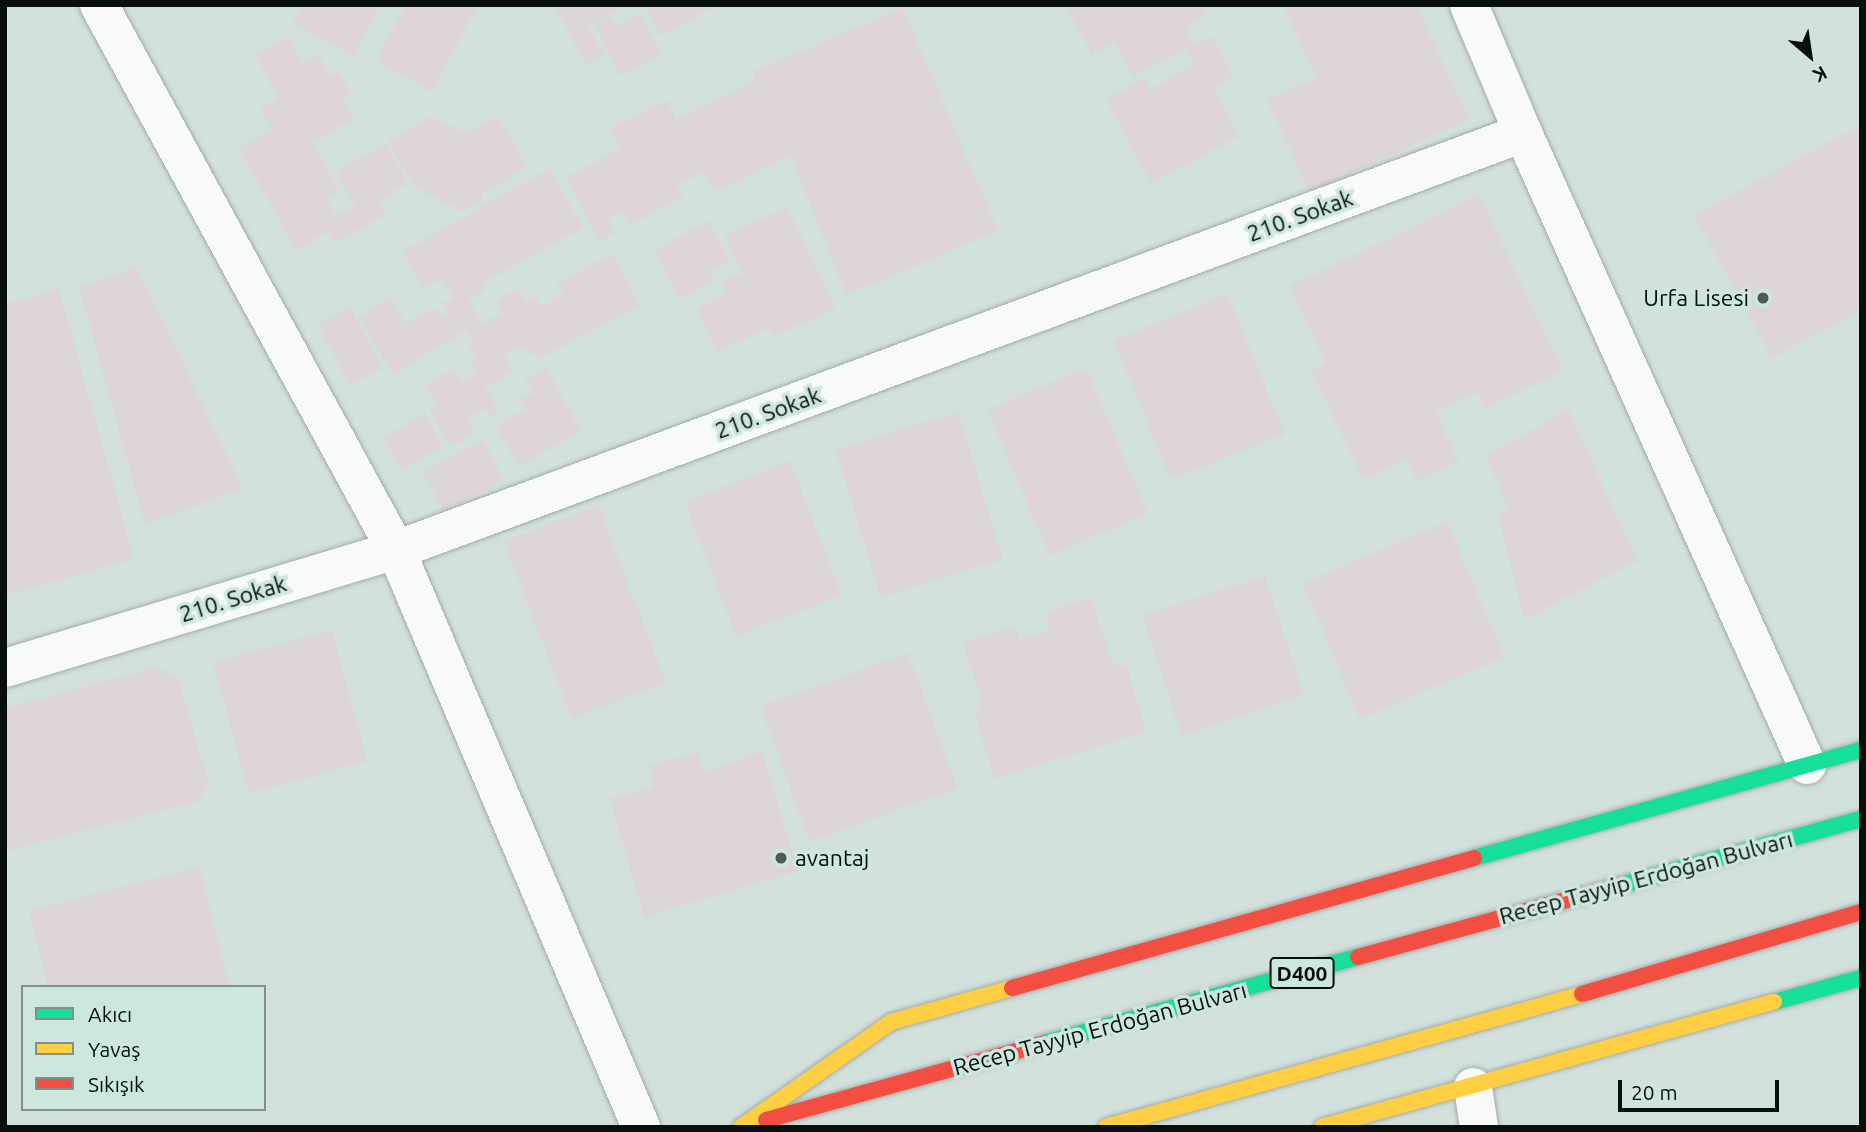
<!DOCTYPE html>
<meta charset="utf-8">
<style>
body{margin:0}
#map{position:relative;width:1866px;height:1132px;overflow:hidden;background:#d3e1dd;font-family:Ubuntu,sans-serif}
div>[style]{position:absolute}
.building>*{inset:0;background:#ddd5d8;transform-origin:0 0}
.roads{filter:drop-shadow(0 0 2px #a2aca9) drop-shadow(0 0 2px #a2aca9)}
.street>*{height:38px;margin:-19px;padding:0 19px;transform-origin:19px;border-radius:19px;background:#f8fafa}
.fast>*{height:16px;margin:-8px;padding:0 8px;transform-origin:8px;border-radius:8px;background:#16e098}
.slow>*{height:16px;margin:-8px;padding:0 8px;transform-origin:8px;border-radius:8px;background:#ffcf43}
.jam>*{height:16px;margin:-8px;padding:0 8px;transform-origin:8px;border-radius:8px;background:#f24e42}
.dots>*{width:19px;height:19px;translate:-50% -50%;box-sizing:border-box;border:4px solid #cde7e0;border-radius:50%}
span{translate:-50% -50%;white-space:nowrap;text-align:center;line-height:1.15;-webkit-text-stroke:7px #cde7e0;paint-order:stroke}
.shield-label span{padding:2px 5px;background:#cde7e0;border:2px solid;border-radius:5px;-webkit-text-stroke-width:0}
.shield-label{font-size:21px;color:#07100e;font-weight:700}
.street-label{font-size:23px;color:#07100e}
.poi-label{font-size:23px;color:#07100e}
.right{translate:-100% -50%;text-align:right}
.left{translate:0 -50%;text-align:left}
.frame{position:absolute;inset:0;border:7px solid #07100e;pointer-events:none}
.legend{position:absolute;left:21px;top:985px;width:245px;height:126px;box-sizing:border-box;background:#cde7e0;border:2px solid #7e918c;margin:0;padding:9px 12px;list-style:none;font-size:21px;color:#07100e}
.legend li{display:flex;align-items:center;gap:14px;height:35px}
.legend b{width:35px;border:2px solid #7e918c}
.north{position:absolute;left:1775px;top:21px;width:70px;height:70px;-webkit-text-stroke:5px #cde7e0;paint-order:stroke;rotate:151deg;font-size:19px;font-weight:700;line-height:28px;text-align:center;color:#07100e}
.north::after{content:'';display:block;margin:auto;width:24px;height:32px;background:#07100e;clip-path:polygon(50% 0,100% 100%,50% 72%,0 100%)}
.scale{position:absolute;left:1618px;top:1080px;width:161px;height:32px;box-sizing:border-box;border:4px solid #07100e;border-top:0;padding-left:9px;font-size:21px;line-height:24px;white-space:nowrap;color:#07100e;-webkit-text-stroke:5px #cde7e0;paint-order:stroke}
</style>
<div id="map">
<div class="building">
<i style="clip-path:polygon(302px 5px,380px 5px,353px 55px,293px 23px)"></i>
<i style="clip-path:polygon(406px 5px,478px 5px,432px 92px,376px 61px)"></i>
<i style="clip-path:polygon(554px 5px,627px 5px,588px 27px,605px 54px,586px 65px)"></i>
<i style="clip-path:polygon(643px 5px,716px 5px,661px 36px)"></i>
<i style="clip-path:polygon(1077px 5px,1200px 5px,1206px 16px,1186px 28px,1194px 44px,1133px 77px,1115px 43px,1092px 55px,1068px 10px)"></i>
<i style="clip-path:polygon(1283px 5px,1416px 5px,1469px 119px,1310px 192px,1267px 100px,1317px 78px)"></i>
<i style="clip-path:polygon(903px 8px,998px 231px,846px 295px,791px 156px,715px 191px,704px 171px,677px 186px,684px 197px,629px 225px,623px 212px,608px 219px,614px 233px,600px 241px,566px 178px,620px 149px,609px 129px,667px 100px,676px 119px,755px 82px,753px 72px)"></i>
<i style="clip-path:polygon(640px 14px,661px 55px,621px 76px,595px 25px,611px 17px,616px 26px)"></i>
<i style="clip-path:polygon(1212px 36px,1233px 76px,1213px 87px,1239px 136px,1151px 183px,1106px 99px,1144px 79px,1149px 90px,1195px 65px,1186px 50px)"></i>
<i style="clip-path:polygon(287px 37px,302px 64px,319px 55px,331px 76px,339px 72px,352px 95px,343px 100px,354px 119px,311px 142px,339px 190px,326px 198px,336px 216px,355px 206px,336px 172px,386px 144px,408px 183px,378px 200px,386px 214px,334px 243px,327px 232px,296px 249px,239px 148px,273px 130px,260px 108px,278px 97px,255px 55px)"></i>
<i style="clip-path:polygon(498px 116px,527px 167px,481px 194px,483px 198px,462px 211px,415px 188px,388px 142px,431px 117px,468px 133px)"></i>
<i style="clip-path:polygon(1861px 125px,1861px 310px,1772px 358px,1694px 215px)"></i>
<i style="clip-path:polygon(549px 169px,583px 227px,482px 284px,485px 290px,469px 300px,482px 324px,501px 313px,498px 300px,517px 289px,524px 302px,535px 296px,541px 307px,563px 295px,557px 283px,612px 254px,640px 305px,540px 358px,519px 346px,504px 355px,513px 371px,485px 387px,499px 411px,490px 417px,485px 408px,466px 419px,474px 433px,451px 447px,429px 409px,437px 404px,426px 385px,454px 369px,462px 382px,477px 373px,469px 361px,475px 357px,469px 345px,473px 343px,466px 330px,393px 374px,358px 317px,390px 298px,406px 324px,433px 308px,443px 317px,449px 313px,443px 303px,453px 298px,442px 278px,424px 289px,403px 251px)"></i>
<i style="clip-path:polygon(1479px 195px,1563px 371px,1485px 408px,1477px 392px,1435px 412px,1459px 462px,1417px 481px,1406px 458px,1363px 479px,1311px 370px,1325px 362px,1290px 286px)"></i>
<i style="clip-path:polygon(788px 207px,835px 308px,777px 335px,767px 328px,718px 352px,697px 309px,726px 295px,720px 283px,742px 273px,725px 236px)"></i>
<i style="clip-path:polygon(709px 221px,730px 261px,709px 272px,714px 280px,679px 298px,654px 250px)"></i>
<i style="clip-path:polygon(136px 267px,243px 488px,145px 524px,79px 287px)"></i>
<i style="clip-path:polygon(59px 289px,134px 559px,5px 595px,5px 304px)"></i>
<i style="left:1228px;top:294px;width:151px;height:123px;rotate:68deg"></i>
<i style="left:350px;top:307px;width:69px;height:37px;rotate:62deg"></i>
<i style="clip-path:polygon(547px 368px,581px 432px,518px 466px,496px 425px,526px 409px,521px 399px,533px 393px,525px 379px)"></i>
<i style="left:1086px;top:368px;width:158px;height:107px;rotate:67deg"></i>
<i style="clip-path:polygon(1568px 409px,1637px 561px,1524px 619px,1498px 515px,1509px 510px,1486px 457px)"></i>
<i style="left:958px;top:412px;width:154px;height:128px;rotate:73deg"></i>
<i style="left:425px;top:414px;width:37px;height:48px;rotate:61deg"></i>
<i style="left:483px;top:440px;width:45px;height:68px;rotate:62deg"></i>
<i style="left:790px;top:461px;width:144px;height:113px;rotate:69deg"></i>
<i style="left:598px;top:505px;width:190px;height:101px;rotate:69deg"></i>
<i style="left:1447px;top:522px;width:147px;height:157px;rotate:67deg"></i>
<i style="left:1265px;top:576px;width:126px;height:129px;rotate:72deg"></i>
<i style="clip-path:polygon(1090px 597px,1113px 663px,1128px 670px,1146px 731px,995px 779px,974px 713px,982px 702px,963px 643px,1015px 626px,1019px 640px,1050px 629px,1045px 613px)"></i>
<i style="left:332px;top:630px;width:136px;height:123px;rotate:75deg"></i>
<i style="left:908px;top:653px;width:144px;height:157px;rotate:70deg"></i>
<i style="clip-path:polygon(158px 667px,178px 678px,209px 784px,198px 801px,10px 850px,5px 847px,5px 708px)"></i>
<i style="clip-path:polygon(762px 751px,798px 871px,644px 917px,610px 799px,653px 787px,650px 765px,698px 753px,706px 773px)"></i>
<i style="clip-path:polygon(199px 867px,229px 987px,48px 987px,29px 911px)"></i>
</div>
<div class="roads">
<div class="street">
<i style="left:99px;top:5px;width:621px;rotate:61.41deg"></i>
<i style="left:396px;top:550px;width:627px;rotate:66.99deg"></i>
<i style="left:1469px;top:5px;width:139px;rotate:67.1deg"></i>
<i style="left:1523px;top:133px;width:693px;rotate:65.8deg"></i>
<i style="left:5px;top:668px;width:408px;rotate:-16.8deg"></i>
<i style="left:396px;top:550px;width:1202px;rotate:-20.3deg"></i>
<i style="left:1473px;top:1087px;width:40px;rotate:81.5deg"></i>
</div>
<div class="fast">
<i style="left:1474px;top:858px;width:402px;rotate:-15.6deg"></i>
<i style="left:1618px;top:886px;width:252px;rotate:-15.4deg"></i>
<i style="left:1774px;top:1002px;width:90px;rotate:-15.4deg"></i>
<i style="left:1045px;top:1043px;width:325px;rotate:-15.4deg"></i>
</div>
<div class="slow">
<i style="left:741px;top:1127px;width:183px;rotate:-35deg"></i>
<i style="left:891px;top:1022px;width:126px;rotate:-15.7deg"></i>
<i style="left:1106px;top:1127px;width:494px;rotate:-15.6deg"></i>
<i style="left:1322px;top:1127px;width:469px;rotate:-15.5deg"></i>
</div>
<div class="jam">
<i style="left:1358px;top:957px;width:270px;rotate:-15.3deg"></i>
<i style="left:1012px;top:988px;width:480px;rotate:-15.7deg"></i>
<i style="left:1582px;top:994px;width:291px;rotate:-16.4deg"></i>
<i style="left:766px;top:1120px;width:289px;rotate:-15.4deg"></i>
</div>
</div>
<div class="dots">
<i style="left:1763px;top:298px;background:#4e5956"></i>
<i style="left:781px;top:858px;background:#4e5956"></i>
</div>
<div class="shield-label">
<span style="left:1302px;top:973px">D400</span>
</div>
<div class="street-label">
<span style="left:1300px;top:216px;rotate:-20deg">210. Sokak</span>
<span style="left:768px;top:413px;rotate:-20deg">210. Sokak</span>
<span style="left:233px;top:599px;rotate:-17deg">210. Sokak</span>
<span style="left:1646px;top:878px;rotate:-15deg">Recep Tayyip Erdoğan Bulvarı</span>
<span style="left:1100px;top:1029px;rotate:-15deg">Recep Tayyip Erdoğan Bulvarı</span>
</div>
<div class="poi-label">
<span class="right" style="left:1749px;top:298px">Urfa Lisesi</span>
<span class="left" style="left:795px;top:858px">avantaj</span>
</div>
<div class="frame"></div>
<ul class="legend">
<li><b style="height:9px;background:#16e098"></b>Akıcı</li>
<li><b style="height:9px;background:#ffcf43"></b>Yavaş</li>
<li><b style="height:9px;background:#f24e42"></b>Sıkışık</li>
</ul>
<div class="north">K</div>
<div class="scale">20 m</div>
</div>
